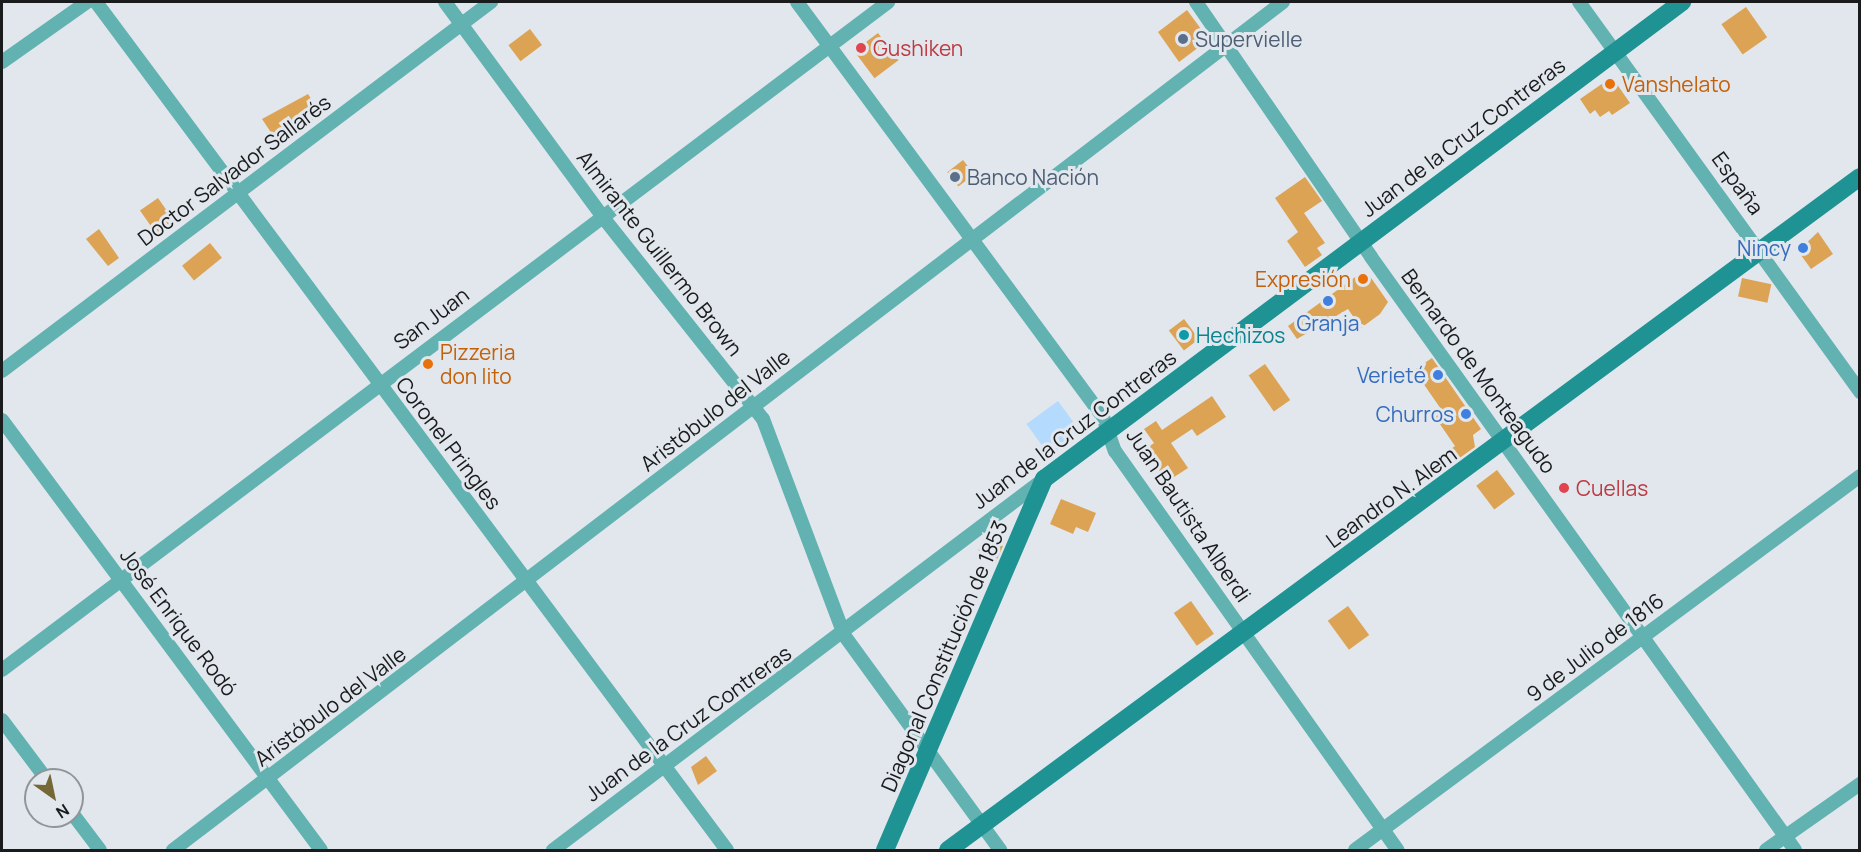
<!DOCTYPE html>
<meta charset="utf-8">
<style>
body{margin:0}
#map{position:relative;width:1861px;height:852px;overflow:hidden;background:#e1e7ec;font-family:Manrope,sans-serif}
div>[style]{position:absolute}
.green>*{inset:0;background:#b4dafe;transform-origin:0 0}
.building>*{inset:0;background:#dda355;transform-origin:0 0}
.minor>*{height:14px;margin:-7px;padding:0 7px;transform-origin:7px;border-radius:7px;background:#61b2b1}
.secondary>*{height:18px;margin:-9px;padding:0 9px;transform-origin:9px;border-radius:9px;background:#1f9393}
.dots>*{width:16px;height:16px;translate:-50% -50%;box-sizing:border-box;border:3px solid #e1e7ec;border-radius:50%}
span{translate:-50% -50%;white-space:nowrap;text-align:center;line-height:1.15;-webkit-text-stroke:6px #e1e7ec;paint-order:stroke}
.service-label{font-size:21px;color:#4e5e75}
.left{translate:0 -50%;text-align:left}
.health-label{font-size:21px;color:#be3a42}
.food-label{font-size:21px;color:#c56008}
.right{translate:-100% -50%;text-align:right}
.street-label{font-size:21px;color:#191b1d}
.shop-label{font-size:21px;color:#366cbe}
.culture-label{font-size:21px;color:#0d838f}
.frame{position:absolute;inset:0;border:3px solid #191b1d;pointer-events:none}
.north{position:absolute;left:24px;top:768px;width:60px;height:60px;box-sizing:border-box;background:#e1e7ec;border:2px solid #919599;border-radius:50%;rotate:147deg;font-size:16px;font-weight:700;line-height:24px;text-align:center;color:#191b1d}
.north::after{content:'';display:block;margin:auto;width:21px;height:27px;background:#766836;clip-path:polygon(50% 0,100% 100%,50% 72%,0 100%)}
</style>
<div id="map">
<div class="green">
<i style="left:1058px;top:401px;width:39px;height:39px;rotate:54deg"></i>
</div>
<div class="building">
<i style="left:1746px;top:7px;width:37px;height:30px;rotate:55deg"></i>
<i style="clip-path:polygon(1187px 10px,1204px 33px,1203px 44px,1179px 62px,1158px 32px)"></i>
<i style="left:530px;top:29px;width:20px;height:27px;rotate:53deg"></i>
<i style="left:878px;top:33px;width:34px;height:30px;rotate:53deg"></i>
<i style="clip-path:polygon(1612px 77px,1630px 103px,1612px 115px,1609px 111px,1600px 117px,1595px 110px,1590px 114px,1580px 99px)"></i>
<i style="clip-path:polygon(308px 94px,321px 114px,278px 143px,262px 119px)"></i>
<i style="left:963px;top:160px;width:18px;height:20px;rotate:52deg"></i>
<i style="clip-path:polygon(1305px 177px,1322px 201px,1304px 213px,1325px 243px,1317px 248px,1322px 255px,1305px 267px,1287px 241px,1298px 232px,1275px 198px)"></i>
<i style="left:158px;top:198px;width:28px;height:22px;rotate:55deg"></i>
<i style="clip-path:polygon(99px 229px,119px 258px,108px 266px,86px 239px)"></i>
<i style="clip-path:polygon(1818px 232px,1833px 254px,1811px 269px,1798px 251px)"></i>
<i style="left:210px;top:243px;width:19px;height:36px;rotate:51deg"></i>
<i style="clip-path:polygon(1358px 275px,1369px 275px,1388px 302px,1380px 314px,1361px 328px,1348px 309px,1297px 339px,1288px 326px)"></i>
<i style="left:1742px;top:278px;width:30px;height:19px;rotate:12deg"></i>
<i style="left:1184px;top:319px;width:25px;height:19px;rotate:53deg"></i>
<i style="clip-path:polygon(1432px 358px,1481px 429px,1473px 435px,1475px 447px,1454px 462px,1447px 452px,1455px 446px,1435px 417px,1443px 412px,1414px 370px)"></i>
<i style="left:1265px;top:364px;width:44px;height:20px;rotate:55deg"></i>
<i style="clip-path:polygon(1212px 396px,1226px 417px,1197px 436px,1192px 429px,1171px 443px,1188px 468px,1168px 481px,1143px 451px,1154px 443px,1144px 429px,1156px 421px,1162px 430px)"></i>
<i style="left:1497px;top:470px;width:30px;height:26px;rotate:53deg"></i>
<i style="clip-path:polygon(1061px 499px,1096px 513px,1088px 532px,1076px 527px,1073px 534px,1050px 524px)"></i>
<i style="clip-path:polygon(990px 542px,1003px 546px,995px 564px,976px 557px,980px 546px,988px 549px)"></i>
<i style="left:1191px;top:601px;width:40px;height:21px;rotate:55deg"></i>
<i style="left:1348px;top:606px;width:36px;height:25px;rotate:54deg"></i>
<i style="clip-path:polygon(706px 756px,717px 771px,698px 785px,691px 767px)"></i>
</div>
<div class="minor">
<i style="left:96px;top:2px;width:1057px;rotate:53.35deg"></i>
<i style="left:445px;top:2px;width:265px;rotate:53.7deg"></i>
<i style="left:602px;top:216px;width:259px;rotate:51.6deg"></i>
<i style="left:763px;top:419px;width:231px;rotate:69.4deg"></i>
<i style="left:844px;top:635px;width:266px;rotate:54deg"></i>
<i style="left:797px;top:2px;width:516px;rotate:53.6deg"></i>
<i style="left:1103px;top:417px;width:36px;rotate:71deg"></i>
<i style="left:1115px;top:451px;width:489px;rotate:54.7deg"></i>
<i style="left:1196px;top:2px;width:309px;rotate:55.5deg"></i>
<i style="left:1371px;top:257px;width:729px;rotate:54.43deg"></i>
<i style="left:1579px;top:2px;width:481px;rotate:54.2deg"></i>
<i style="left:2px;top:62px;width:104px;rotate:-35.2deg"></i>
<i style="left:2px;top:371px;width:613px;rotate:-37.04deg"></i>
<i style="left:2px;top:420px;width:535px;rotate:53.43deg"></i>
<i style="left:2px;top:670px;width:1110px;rotate:-37.01deg"></i>
<i style="left:2px;top:720px;width:75px;rotate:53.1deg"></i>
<i style="left:72px;top:813px;width:46px;rotate:52.9deg"></i>
<i style="left:173px;top:850px;width:1397px;rotate:-37.38deg"></i>
<i style="left:553px;top:850px;width:615px;rotate:-37.07deg"></i>
<i style="left:1355px;top:850px;width:628px;rotate:-36.52deg"></i>
<i style="left:1766px;top:850px;width:115px;rotate:-35.1deg"></i>
</div>
<div class="secondary">
<i style="left:885px;top:850px;width:404px;rotate:-66.8deg"></i>
<i style="left:1044px;top:479px;width:797px;rotate:-36.78deg"></i>
<i style="left:948px;top:850px;width:1133px;rotate:-36.43deg"></i>
</div>
<div class="dots">
<i style="left:1183px;top:39px;background:#5c6f8a"></i>
<i style="left:861px;top:48px;background:#e0444e"></i>
<i style="left:1610px;top:84px;background:#e8710a"></i>
<i style="left:955px;top:177px;background:#5c6f8a"></i>
<i style="left:1803px;top:248px;background:#3f7fe0"></i>
<i style="left:1363px;top:279px;background:#e8710a"></i>
<i style="left:1328px;top:301px;background:#3f7fe0"></i>
<i style="left:1184px;top:335px;background:#0f9aa8"></i>
<i style="left:428px;top:364px;background:#e8710a"></i>
<i style="left:1438px;top:375px;background:#3f7fe0"></i>
<i style="left:1466px;top:414px;background:#3f7fe0"></i>
<i style="left:1564px;top:488px;background:#e0444e"></i>
</div>
<div class="service-label">
<span class="left" style="left:1195px;top:39px">Supervielle</span>
<span class="left" style="left:967px;top:177px">Banco Nación</span>
</div>
<div class="health-label">
<span class="left" style="left:873px;top:48px">Gushiken</span>
<span class="left" style="left:1576px;top:488px">Cuellas</span>
</div>
<div class="food-label">
<span class="left" style="left:1622px;top:84px">Vanshelato</span>
<span class="right" style="left:1351px;top:279px">Expresión</span>
<span class="left" style="left:440px;top:364px">Pizzeria<br>don lito</span>
</div>
<div class="street-label">
<span style="left:1463px;top:137px;rotate:-37deg">Juan de la Cruz Contreras</span>
<span style="left:234px;top:170px;rotate:-37deg">Doctor Salvador Sallarés</span>
<span style="left:1738px;top:183px;rotate:54deg">España</span>
<span style="left:660px;top:253px;rotate:52deg">Almirante Guillermo Brown</span>
<span style="left:431px;top:318px;rotate:-37deg">San Juan</span>
<span style="left:1479px;top:371px;rotate:54deg">Bernardo de Monteagudo</span>
<span style="left:715px;top:410px;rotate:-38deg">Aristóbulo del Valle</span>
<span style="left:1074px;top:429px;rotate:-37deg">Juan de la Cruz Contreras</span>
<span style="left:449px;top:443px;rotate:53deg">Coronel Pringles</span>
<span style="left:1391px;top:497px;rotate:-36deg">Leandro N. Alem</span>
<span style="left:1189px;top:515px;rotate:56deg">Juan Bautista Alberdi</span>
<span style="left:179px;top:622px;rotate:53deg">José Enrique Rodó</span>
<span style="left:1595px;top:647px;rotate:-37deg">9 de Julio de 1816</span>
<span style="left:944px;top:656px;rotate:-67deg">Diagonal Constitución de 1853</span>
<span style="left:330px;top:706px;rotate:-37deg">Aristóbulo del Valle</span>
<span style="left:688px;top:723px;rotate:-36deg">Juan de la Cruz Contreras</span>
</div>
<div class="shop-label">
<span class="right" style="left:1791px;top:248px">Nincy</span>
<span style="left:1328px;top:323px">Granja</span>
<span class="right" style="left:1426px;top:375px">Verieté</span>
<span class="right" style="left:1454px;top:414px">Churros</span>
</div>
<div class="culture-label">
<span class="left" style="left:1196px;top:335px">Hechizos</span>
</div>
<div class="frame"></div>
<div class="north">N</div>
</div>
